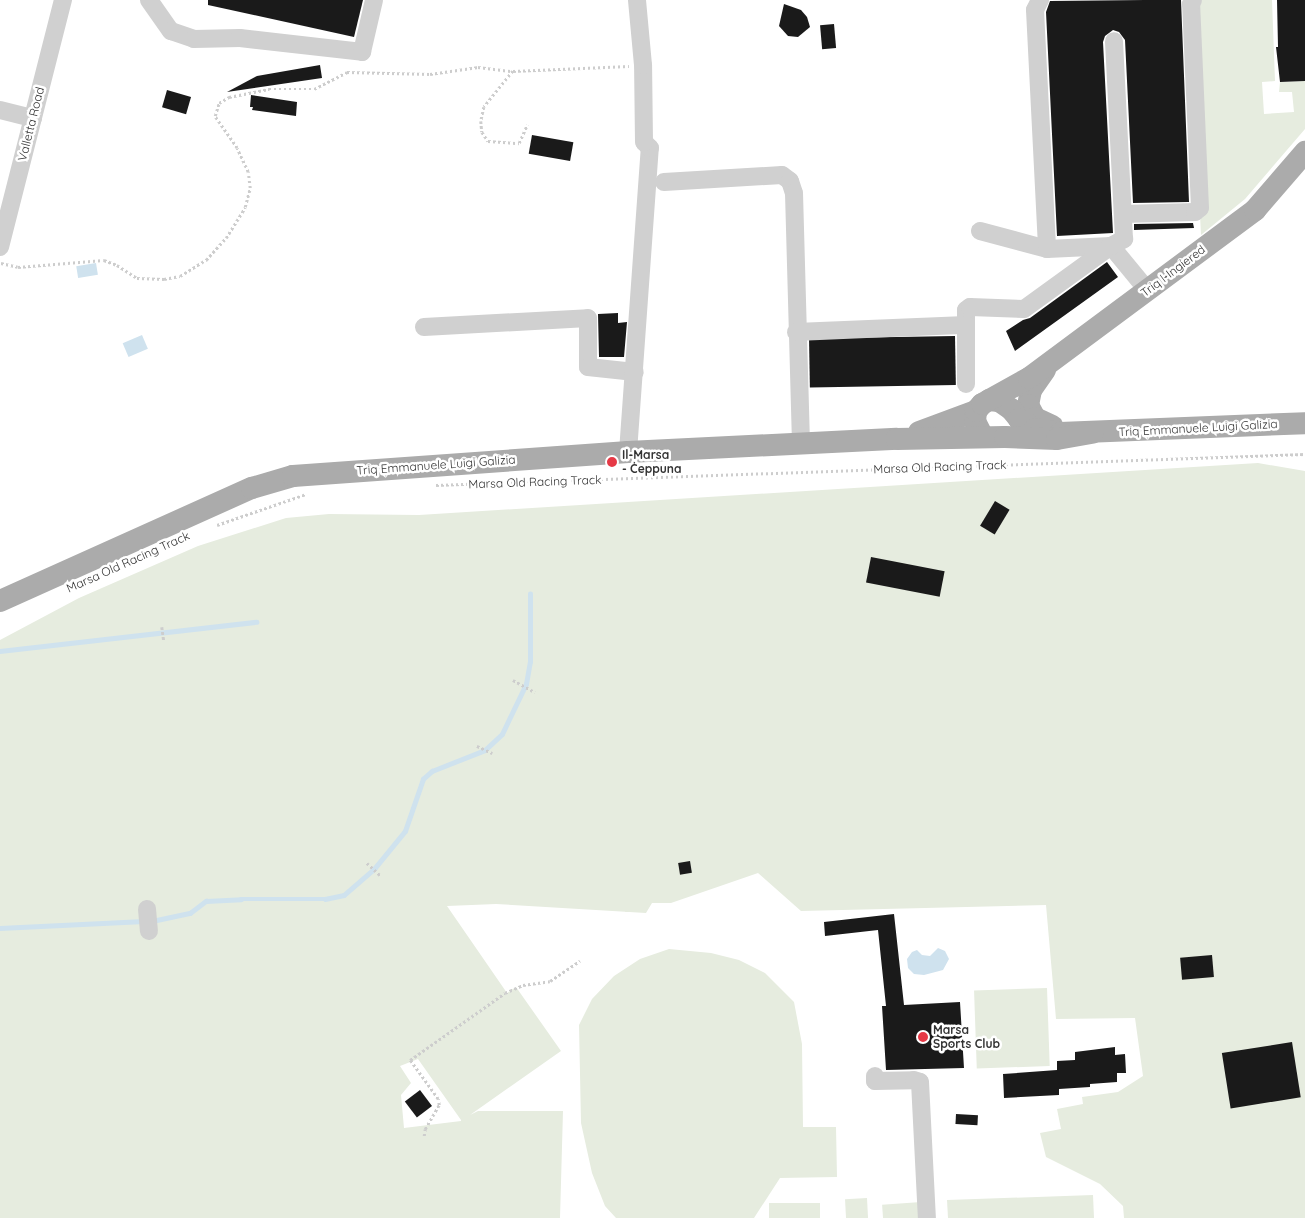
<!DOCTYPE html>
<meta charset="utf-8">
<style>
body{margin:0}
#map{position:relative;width:1305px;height:1218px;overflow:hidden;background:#fff;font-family:Quicksand,sans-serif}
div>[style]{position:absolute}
.green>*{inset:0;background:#e6ecdf;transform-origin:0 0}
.water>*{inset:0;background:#cfe2ee;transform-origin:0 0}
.stream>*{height:4.5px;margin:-2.25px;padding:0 2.25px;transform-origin:2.25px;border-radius:2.25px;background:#cfe2ee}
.building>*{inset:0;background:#1a1a1a;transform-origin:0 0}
.path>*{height:2.5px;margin-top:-1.25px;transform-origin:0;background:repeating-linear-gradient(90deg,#cdcdcd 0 2.5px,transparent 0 5px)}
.minor>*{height:18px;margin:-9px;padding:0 9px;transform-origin:9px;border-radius:9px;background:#d0d0d0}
.major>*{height:22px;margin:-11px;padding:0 11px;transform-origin:11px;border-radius:11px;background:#ababab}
.dots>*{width:14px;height:14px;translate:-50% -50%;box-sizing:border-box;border:2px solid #fff;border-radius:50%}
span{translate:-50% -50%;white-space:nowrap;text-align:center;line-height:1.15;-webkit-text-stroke:5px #fff;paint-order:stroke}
.street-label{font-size:12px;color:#333}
.poi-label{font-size:12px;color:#333;font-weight:700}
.left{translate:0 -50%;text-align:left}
</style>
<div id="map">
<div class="green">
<i style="clip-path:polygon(1199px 0,1272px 0,1275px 81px,1262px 82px,1264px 114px,1294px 112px,1292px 92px,1279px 92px,1280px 82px,1305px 81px,1305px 129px,1245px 199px,1201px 235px,1200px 215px,1206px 214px,1196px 5px)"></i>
<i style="clip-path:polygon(evenodd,1258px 463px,1305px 471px,1305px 1218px,1124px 1218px,1123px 1206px,1100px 1184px,1046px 1157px,1040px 1133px,1061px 1129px,1057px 1109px,1083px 1104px,1082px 1097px,1118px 1092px,1143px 1076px,1135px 1018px,1056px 1019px,1046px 905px,801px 911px,758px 873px,671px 903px,652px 903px,646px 913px,496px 904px,447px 906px,507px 993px,516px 987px,561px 1051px,470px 1115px,478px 1111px,563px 1111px,560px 1218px,0 1218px,0 640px,79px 598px,198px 546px,286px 518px,329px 514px,419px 515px,1258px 463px,418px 1059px,461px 1120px,461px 1121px,404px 1128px,401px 1095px,411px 1083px,400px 1066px,418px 1059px)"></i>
<i style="clip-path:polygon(669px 949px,711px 953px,739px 960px,765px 973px,794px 1002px,802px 1044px,803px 1127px,836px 1127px,837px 1177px,780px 1178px,754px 1218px,616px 1218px,605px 1206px,592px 1173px,581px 1123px,579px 1025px,592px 999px,614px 976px,640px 959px)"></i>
<i style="left:1047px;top:988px;width:78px;height:73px;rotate:88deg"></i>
<i style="clip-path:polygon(1093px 1195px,1094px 1218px,948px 1218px,947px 1200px)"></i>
<i style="left:867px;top:1198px;width:20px;height:22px;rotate:87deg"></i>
<i style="left:921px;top:1202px;width:16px;height:39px;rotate:86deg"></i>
<i style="left:820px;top:1203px;width:15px;height:51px;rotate:90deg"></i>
</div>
<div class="water">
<i style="left:96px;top:263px;width:12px;height:20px;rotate:81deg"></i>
<i style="left:142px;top:335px;width:15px;height:21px;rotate:67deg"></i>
<i style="clip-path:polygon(938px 948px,945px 951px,949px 959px,943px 970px,924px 975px,914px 974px,908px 968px,907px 959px,912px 952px,917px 950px,922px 955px,930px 956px)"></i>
</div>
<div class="stream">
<i style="left:0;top:651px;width:258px;rotate:-6.5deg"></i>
<i style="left:152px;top:921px;width:39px;rotate:-12deg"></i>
<i style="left:190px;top:913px;width:20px;rotate:-37deg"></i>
<i style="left:206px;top:901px;width:35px;rotate:-3deg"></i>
<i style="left:241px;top:899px;width:84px"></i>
<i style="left:325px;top:899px;width:19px;rotate:-12deg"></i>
<i style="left:344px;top:895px;width:40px;rotate:-41deg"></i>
<i style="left:374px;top:869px;width:49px;rotate:-50.8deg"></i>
<i style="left:405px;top:831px;width:55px;rotate:-70.9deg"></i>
<i style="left:423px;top:779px;width:12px;rotate:-42deg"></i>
<i style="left:432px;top:771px;width:57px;rotate:-21.6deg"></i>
<i style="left:485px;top:750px;width:23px;rotate:-43deg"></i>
<i style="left:502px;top:734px;width:55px;rotate:-64.4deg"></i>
<i style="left:526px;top:684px;width:22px;rotate:-80deg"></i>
<i style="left:530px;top:662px;width:68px;rotate:-90deg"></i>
<i style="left:0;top:928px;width:144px;rotate:-2.8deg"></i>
</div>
<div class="building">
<i style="clip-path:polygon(208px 0,363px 0,354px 37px,208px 5px)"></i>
<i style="clip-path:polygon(1145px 0,1181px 0,1189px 202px,1133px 203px,1125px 40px,1119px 32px,1113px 30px,1105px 36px,1103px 42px,1113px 233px,1057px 236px,1046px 12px,1050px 1px)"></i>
<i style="clip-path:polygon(1277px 0,1305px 0,1305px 81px,1280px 82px,1276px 47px,1278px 47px)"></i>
<i style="clip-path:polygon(784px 4px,801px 10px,807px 17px,810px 27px,798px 37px,788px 36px,779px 26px)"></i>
<i style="left:834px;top:24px;width:24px;height:14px;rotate:85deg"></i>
<i style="clip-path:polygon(320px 65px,322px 78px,227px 92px,257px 76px)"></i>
<i style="left:167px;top:90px;width:25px;height:18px;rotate:16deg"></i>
<i style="clip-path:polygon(251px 95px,297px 102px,296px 116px,252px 110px,253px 107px,250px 107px)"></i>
<i style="left:532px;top:135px;width:42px;height:19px;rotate:10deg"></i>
<i style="clip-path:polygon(1193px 223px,1194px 228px,1134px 230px,1134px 224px)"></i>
<i style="clip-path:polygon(1107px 262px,1118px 277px,1015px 351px,1006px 331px,1023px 320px,1030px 318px)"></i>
<i style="clip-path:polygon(618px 313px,618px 323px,627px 322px,624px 357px,599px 357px,598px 314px)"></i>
<i style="left:955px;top:336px;width:49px;height:146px;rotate:89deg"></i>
<i style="left:995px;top:501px;width:17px;height:29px;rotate:31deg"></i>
<i style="left:871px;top:557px;width:75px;height:26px;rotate:11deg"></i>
<i style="left:690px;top:861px;width:12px;height:12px;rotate:81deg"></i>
<i style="clip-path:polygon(894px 914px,904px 1005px,960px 1002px,964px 1068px,886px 1070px,882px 1006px,886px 1006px,878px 930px,825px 936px,824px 922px)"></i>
<i style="left:1212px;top:955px;width:22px;height:32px;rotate:85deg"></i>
<i style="left:1292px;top:1042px;width:56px;height:71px;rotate:81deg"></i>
<i style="clip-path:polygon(1115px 1047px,1115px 1055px,1125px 1054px,1126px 1073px,1117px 1073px,1117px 1082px,1090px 1084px,1090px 1087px,1059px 1089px,1059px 1095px,1004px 1098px,1003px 1074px,1057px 1070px,1057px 1061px,1075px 1060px,1075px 1052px)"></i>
<i style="left:420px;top:1090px;width:20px;height:19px;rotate:53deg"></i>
<i style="left:956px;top:1114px;width:22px;height:10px;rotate:3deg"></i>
</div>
<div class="path">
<i style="left:513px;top:71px;width:46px;rotate:128.9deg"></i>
<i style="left:484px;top:107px;width:14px;rotate:102deg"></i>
<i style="left:481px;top:121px;width:11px;rotate:85deg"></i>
<i style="left:482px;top:132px;width:11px;rotate:56deg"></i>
<i style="left:488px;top:141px;width:31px;rotate:4deg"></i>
<i style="left:519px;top:143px;width:20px;rotate:-66deg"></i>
<i style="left:1px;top:263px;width:17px;rotate:13deg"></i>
<i style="left:18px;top:267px;width:86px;rotate:-4.7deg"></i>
<i style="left:104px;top:260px;width:14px;rotate:21deg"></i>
<i style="left:117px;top:265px;width:24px;rotate:33deg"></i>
<i style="left:137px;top:278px;width:27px;rotate:2deg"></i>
<i style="left:164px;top:279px;width:16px;rotate:-11deg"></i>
<i style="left:180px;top:276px;width:31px;rotate:-32deg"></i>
<i style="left:206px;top:260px;width:30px;rotate:-48deg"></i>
<i style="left:226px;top:238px;width:36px;rotate:-58deg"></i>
<i style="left:245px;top:207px;width:20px;rotate:-75deg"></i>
<i style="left:250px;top:188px;width:16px;rotate:-97deg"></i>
<i style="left:248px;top:172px;width:26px;rotate:-115deg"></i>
<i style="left:237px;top:148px;width:39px;rotate:-125deg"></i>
<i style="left:215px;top:116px;width:14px;rotate:-73deg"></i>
<i style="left:219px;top:103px;width:12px;rotate:-31deg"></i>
<i style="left:229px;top:97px;width:41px;rotate:-11.3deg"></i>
<i style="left:269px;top:89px;width:45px"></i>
<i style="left:314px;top:89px;width:37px;rotate:-27deg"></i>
<i style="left:347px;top:72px;width:83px;rotate:1.4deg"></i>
<i style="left:430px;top:74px;width:49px;rotate:-8.3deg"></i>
<i style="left:478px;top:67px;width:35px;rotate:7deg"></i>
<i style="left:513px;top:71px;width:116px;rotate:-2.5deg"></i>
<i style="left:436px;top:485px;width:870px;rotate:-2.04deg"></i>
<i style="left:217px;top:525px;width:94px;rotate:-19.2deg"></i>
<i style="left:162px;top:627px;width:14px;rotate:82deg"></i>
<i style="left:513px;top:680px;width:25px;rotate:29deg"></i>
<i style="left:477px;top:746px;width:17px;rotate:25deg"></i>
<i style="left:367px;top:863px;width:18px;rotate:43deg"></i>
<i style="left:424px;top:1136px;width:7px;rotate:-82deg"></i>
<i style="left:425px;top:1129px;width:28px;rotate:-60deg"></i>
<i style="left:439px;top:1105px;width:6px;rotate:-99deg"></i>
<i style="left:438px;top:1099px;width:48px;rotate:-125.7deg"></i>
<i style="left:410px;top:1060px;width:116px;rotate:-35.2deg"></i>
<i style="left:505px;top:993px;width:20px;rotate:-24deg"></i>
<i style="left:523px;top:985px;width:27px;rotate:-8deg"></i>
<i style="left:550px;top:981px;width:36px;rotate:-34deg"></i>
</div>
<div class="minor">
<i style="left:149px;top:0;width:38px;rotate:55deg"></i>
<i style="left:171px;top:31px;width:24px;rotate:19deg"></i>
<i style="left:194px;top:39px;width:46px;rotate:-1.2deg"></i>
<i style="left:240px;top:38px;width:123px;rotate:6.5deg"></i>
<i style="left:362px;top:52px;width:53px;rotate:-77deg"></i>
<i style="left:1040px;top:0;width:11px;rotate:117deg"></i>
<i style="left:1035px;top:10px;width:239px;rotate:87.1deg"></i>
<i style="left:0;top:110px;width:34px;rotate:14deg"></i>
<i style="left:664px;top:182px;width:118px;rotate:-3.4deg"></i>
<i style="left:782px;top:175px;width:10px;rotate:37deg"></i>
<i style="left:790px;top:181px;width:13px;rotate:72deg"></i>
<i style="left:794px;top:193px;width:251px;rotate:88.4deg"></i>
<i style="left:1123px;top:214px;width:72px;rotate:-1.6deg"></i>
<i style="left:1195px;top:212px;width:6px;rotate:-39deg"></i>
<i style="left:1200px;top:208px;width:204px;rotate:-92.5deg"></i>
<i style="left:1191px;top:4px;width:4px;rotate:-63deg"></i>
<i style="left:980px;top:231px;width:69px;rotate:15deg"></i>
<i style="left:1047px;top:249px;width:64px;rotate:-2.7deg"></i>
<i style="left:1111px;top:246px;width:58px;rotate:50.6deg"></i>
<i style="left:0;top:247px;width:255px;rotate:-75.7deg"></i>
<i style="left:966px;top:325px;width:15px;rotate:-90deg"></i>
<i style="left:966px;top:310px;width:5px;rotate:-37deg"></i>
<i style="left:970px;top:307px;width:54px;rotate:2.1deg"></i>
<i style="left:1024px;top:309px;width:107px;rotate:-35.9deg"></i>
<i style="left:1111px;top:246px;width:15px;rotate:-28deg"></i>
<i style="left:1124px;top:239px;width:198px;rotate:-92.9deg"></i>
<i style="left:424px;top:327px;width:164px;rotate:-3.1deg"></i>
<i style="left:588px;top:318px;width:49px;rotate:90deg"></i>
<i style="left:588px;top:367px;width:47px;rotate:6.1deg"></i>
<i style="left:796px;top:332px;width:170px;rotate:-2.4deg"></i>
<i style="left:966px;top:325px;width:59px;rotate:90deg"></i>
<i style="left:628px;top:452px;width:305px;rotate:-85.9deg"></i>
<i style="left:650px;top:148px;width:8px;rotate:-135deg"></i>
<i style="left:644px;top:142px;width:77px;rotate:-90.7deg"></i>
<i style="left:643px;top:65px;width:65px;rotate:-95.3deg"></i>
<i style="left:147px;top:909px;width:22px;rotate:85deg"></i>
<i style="left:875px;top:1076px;width:5px;rotate:90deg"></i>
<i style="left:875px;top:1081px;width:39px;rotate:-1deg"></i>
<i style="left:914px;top:1080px;width:6px;rotate:18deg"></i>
<i style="left:920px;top:1082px;width:136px;rotate:87.1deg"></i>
</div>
<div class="major">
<i style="left:1045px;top:370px;width:24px;rotate:125deg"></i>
<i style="left:1031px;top:390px;width:15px;rotate:101deg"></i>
<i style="left:1028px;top:405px;width:15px;rotate:62deg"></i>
<i style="left:1035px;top:418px;width:19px;rotate:25deg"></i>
<i style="left:989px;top:400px;width:10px;rotate:6deg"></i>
<i style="left:999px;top:401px;width:14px;rotate:34deg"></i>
<i style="left:1011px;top:409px;width:13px;rotate:51deg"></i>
<i style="left:1019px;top:419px;width:19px;rotate:32deg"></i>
<i style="left:1035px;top:429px;width:25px;rotate:9deg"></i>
<i style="left:1060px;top:433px;width:245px;rotate:-2.3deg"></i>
<i style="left:919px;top:432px;width:61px;rotate:-20.2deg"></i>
<i style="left:983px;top:437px;width:18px;rotate:-117deg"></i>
<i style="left:975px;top:421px;width:10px;rotate:-84deg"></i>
<i style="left:976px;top:411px;width:9px;rotate:-49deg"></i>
<i style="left:982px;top:404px;width:54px;rotate:-29deg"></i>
<i style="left:1029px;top:378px;width:282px;rotate:-36.6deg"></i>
<i style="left:1255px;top:210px;width:77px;rotate:-49.2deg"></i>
<i style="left:0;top:601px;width:276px;rotate:-24.2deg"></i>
<i style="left:252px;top:488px;width:43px;rotate:-16.3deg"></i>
<i style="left:293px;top:476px;width:336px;rotate:-4.1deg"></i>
<i style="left:628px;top:452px;width:269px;rotate:-2.8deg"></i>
<i style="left:897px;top:439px;width:108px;rotate:-1.1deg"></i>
<i style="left:1005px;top:437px;width:52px;rotate:2.2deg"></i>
<i style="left:1057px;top:439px;width:36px;rotate:-10deg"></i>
</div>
<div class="dots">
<i style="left:612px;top:462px;background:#e63946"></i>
<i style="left:923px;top:1037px;background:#e63946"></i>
</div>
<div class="street-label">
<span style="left:31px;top:124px;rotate:-76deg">Valletta Road</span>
<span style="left:1173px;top:271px;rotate:-37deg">Triq l-Ingiered</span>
<span style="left:1198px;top:428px;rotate:-3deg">Triq Emmanuele Luigi Galizia</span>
<span style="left:436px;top:465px;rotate:-4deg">Triq Emmanuele Luigi Galizia</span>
<span style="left:940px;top:467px;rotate:-2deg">Marsa Old Racing Track</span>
<span style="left:535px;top:482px;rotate:-2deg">Marsa Old Racing Track</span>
<span style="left:128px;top:562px;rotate:-24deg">Marsa Old Racing Track</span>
</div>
<div class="poi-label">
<span class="left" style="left:622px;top:462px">Il-Marsa<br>- Ċeppuna</span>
<span class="left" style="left:933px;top:1037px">Marsa<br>Sports Club</span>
</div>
</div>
